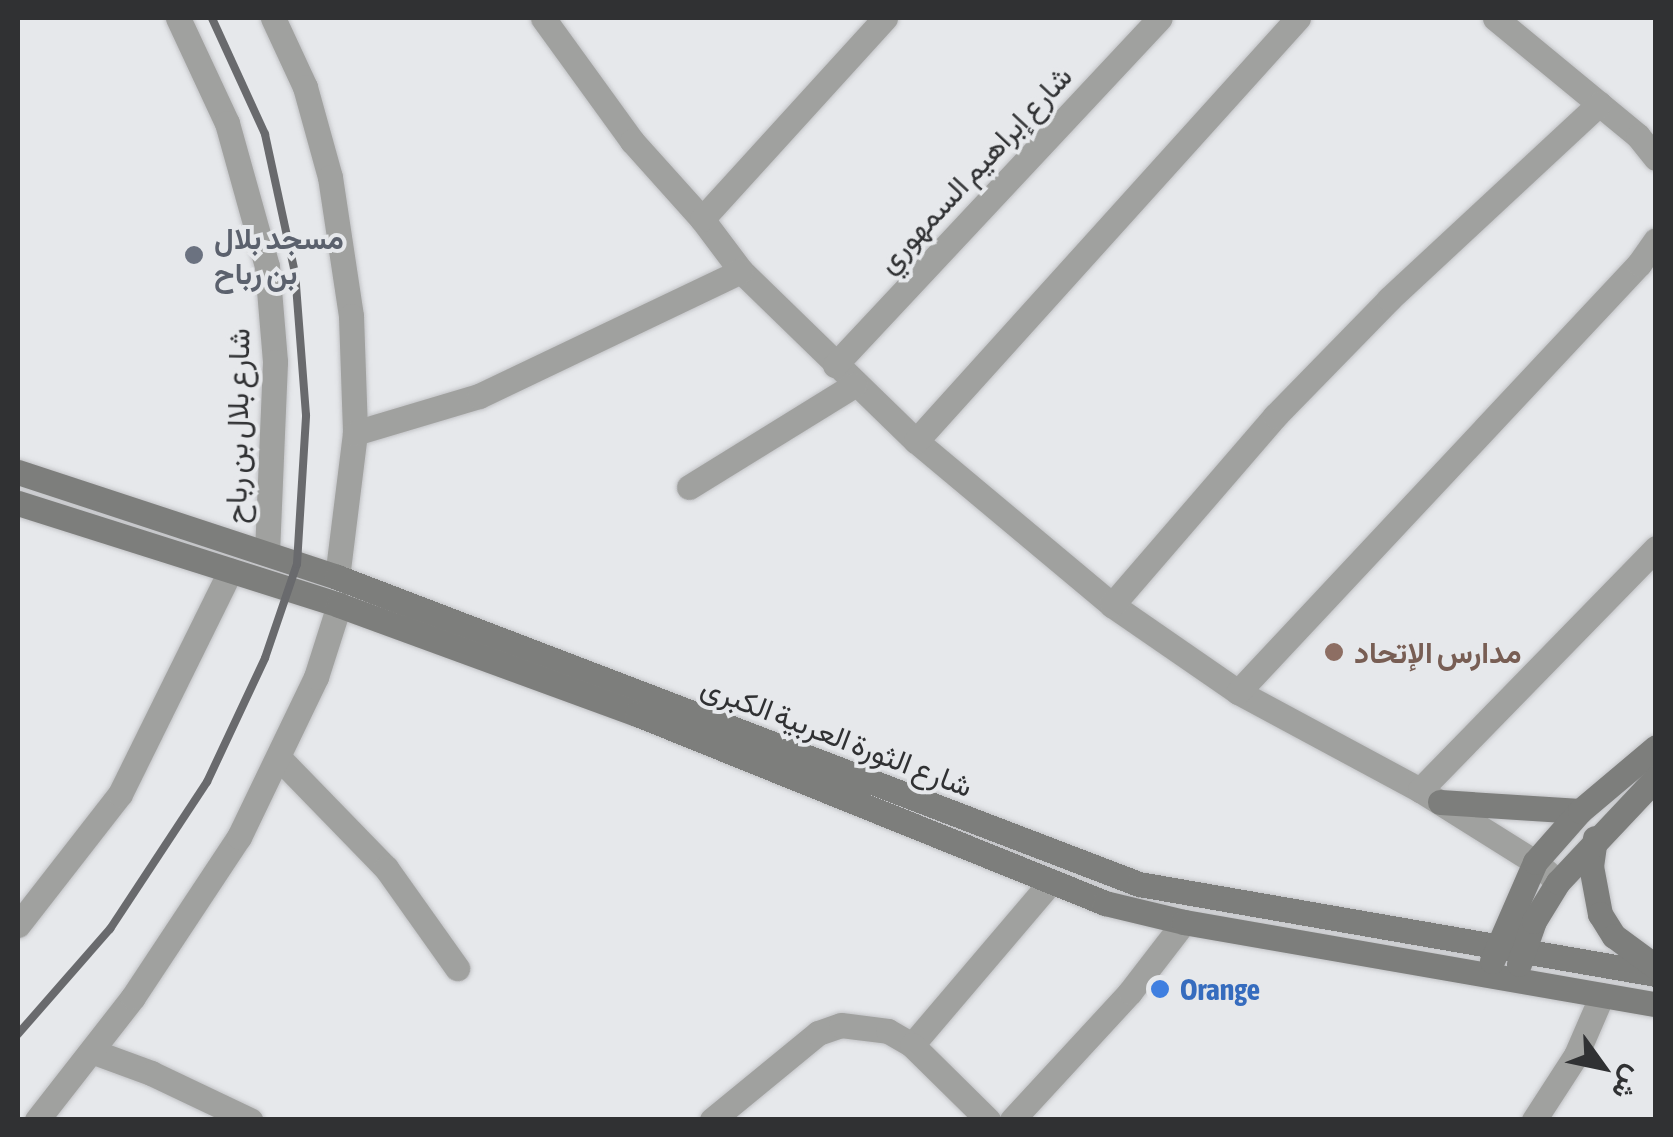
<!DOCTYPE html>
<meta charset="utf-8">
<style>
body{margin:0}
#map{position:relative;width:1673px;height:1137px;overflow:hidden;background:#e6e8eb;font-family:"Asap Condensed",Vazirmatn,sans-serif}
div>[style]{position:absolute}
.roads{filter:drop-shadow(0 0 2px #c2c3c6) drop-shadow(0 0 2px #c2c3c6)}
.street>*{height:25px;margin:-12.5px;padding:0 12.5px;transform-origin:12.5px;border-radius:12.5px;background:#a0a19f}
.secondary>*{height:25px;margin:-12.5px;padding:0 12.5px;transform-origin:12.5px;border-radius:12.5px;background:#7d7e7c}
.rail>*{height:8px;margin:-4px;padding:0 4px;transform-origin:4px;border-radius:4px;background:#696a6d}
.dots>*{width:28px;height:28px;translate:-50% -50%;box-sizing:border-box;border:5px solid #e6e8eb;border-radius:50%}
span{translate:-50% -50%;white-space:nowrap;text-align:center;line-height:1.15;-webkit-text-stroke:8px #e6e8eb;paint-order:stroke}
.street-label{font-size:30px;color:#303133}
.worship-label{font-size:30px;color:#5b616d;font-weight:700}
.left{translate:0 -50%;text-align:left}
.education-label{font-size:30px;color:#785e54;font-weight:700}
.shop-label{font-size:30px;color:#366cbe;font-weight:700}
.frame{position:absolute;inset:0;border:20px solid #303133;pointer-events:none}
.north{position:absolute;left:1553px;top:1017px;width:100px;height:100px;-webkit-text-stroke:8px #e6e8eb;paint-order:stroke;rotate:123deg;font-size:28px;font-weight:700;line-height:40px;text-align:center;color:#303133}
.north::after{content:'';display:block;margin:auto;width:35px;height:45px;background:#303133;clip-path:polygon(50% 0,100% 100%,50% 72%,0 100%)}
</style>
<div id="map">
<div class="roads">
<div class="street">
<i style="left:178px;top:18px;width:116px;rotate:65deg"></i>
<i style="left:227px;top:123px;width:148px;rotate:74.4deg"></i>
<i style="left:267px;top:266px;width:96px;rotate:85.2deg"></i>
<i style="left:275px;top:362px;width:190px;rotate:92.4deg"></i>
<i style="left:273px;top:18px;width:76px;rotate:65.1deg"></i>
<i style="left:305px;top:87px;width:93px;rotate:74.5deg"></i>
<i style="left:330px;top:177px;width:141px;rotate:81.4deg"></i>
<i style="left:351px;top:316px;width:117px;rotate:88deg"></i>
<i style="left:355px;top:433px;width:145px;rotate:97.1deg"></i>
<i style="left:543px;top:18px;width:152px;rotate:54.1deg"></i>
<i style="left:632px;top:141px;width:105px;rotate:48.1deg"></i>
<i style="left:702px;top:219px;width:65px;rotate:53.1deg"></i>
<i style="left:741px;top:271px;width:244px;rotate:44.2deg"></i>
<i style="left:916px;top:441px;width:256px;rotate:39.9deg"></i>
<i style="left:1112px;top:605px;width:153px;rotate:34.6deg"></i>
<i style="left:1238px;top:692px;width:207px;rotate:28.3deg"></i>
<i style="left:1420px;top:790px;width:136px;rotate:32.1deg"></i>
<i style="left:1535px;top:862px;width:30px;rotate:41deg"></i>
<i style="left:1495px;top:18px;width:185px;rotate:39.5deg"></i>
<i style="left:1638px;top:136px;width:28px;rotate:51deg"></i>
<i style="left:702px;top:219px;width:272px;rotate:-47.7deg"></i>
<i style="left:835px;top:365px;width:475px;rotate:-46.9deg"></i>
<i style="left:355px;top:433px;width:129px;rotate:-16.6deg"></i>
<i style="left:479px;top:396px;width:290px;rotate:-25.5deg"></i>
<i style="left:916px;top:441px;width:570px;rotate:-47.92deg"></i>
<i style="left:689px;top:487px;width:194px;rotate:-31.7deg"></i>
<i style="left:1112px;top:605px;width:250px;rotate:-49.2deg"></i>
<i style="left:1275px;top:416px;width:163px;rotate:-45.7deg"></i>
<i style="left:1389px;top:299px;width:287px;rotate:-42.9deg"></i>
<i style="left:1238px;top:692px;width:587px;rotate:-46.87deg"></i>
<i style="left:1639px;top:264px;width:29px;rotate:-55deg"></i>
<i style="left:280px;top:759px;width:152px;rotate:45.8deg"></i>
<i style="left:386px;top:868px;width:123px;rotate:54.6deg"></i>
<i style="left:1420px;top:790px;width:338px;rotate:-45.7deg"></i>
<i style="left:18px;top:925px;width:166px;rotate:-52.1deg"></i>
<i style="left:120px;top:794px;width:249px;rotate:-63.7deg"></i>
<i style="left:912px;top:1045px;width:213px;rotate:-49.6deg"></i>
<i style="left:94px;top:1052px;width:61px;rotate:20.2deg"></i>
<i style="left:151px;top:1073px;width:110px;rotate:25.4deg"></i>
<i style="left:37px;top:1120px;width:156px;rotate:-52deg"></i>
<i style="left:133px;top:997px;width:192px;rotate:-56.5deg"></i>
<i style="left:239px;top:837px;width:178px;rotate:-64.3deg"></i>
<i style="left:316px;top:677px;width:76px;rotate:-72.3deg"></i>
<i style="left:712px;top:1120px;width:137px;rotate:-39.4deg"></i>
<i style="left:818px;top:1033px;width:24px;rotate:-19deg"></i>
<i style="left:841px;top:1025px;width:47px;rotate:7.3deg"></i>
<i style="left:888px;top:1031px;width:28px;rotate:30deg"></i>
<i style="left:912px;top:1045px;width:107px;rotate:44.6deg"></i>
<i style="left:1012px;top:1120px;width:174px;rotate:-47.3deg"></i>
<i style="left:1130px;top:992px;width:88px;rotate:-52.4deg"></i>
<i style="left:1534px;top:1120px;width:77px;rotate:-57.1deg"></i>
<i style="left:1576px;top:1055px;width:65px;rotate:-66.6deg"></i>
</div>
<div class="secondary">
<i style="left:18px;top:472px;width:336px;rotate:18.2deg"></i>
<i style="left:337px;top:577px;width:859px;rotate:20.95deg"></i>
<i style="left:1139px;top:884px;width:525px;rotate:9.88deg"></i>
<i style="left:18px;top:503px;width:337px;rotate:17.6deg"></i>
<i style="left:339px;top:605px;width:317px;rotate:20.1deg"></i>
<i style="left:637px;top:714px;width:505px;rotate:21.99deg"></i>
<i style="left:1105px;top:903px;width:81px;rotate:13.5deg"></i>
<i style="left:1184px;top:922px;width:479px;rotate:9.9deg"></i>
<i style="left:1440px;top:802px;width:140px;rotate:3.7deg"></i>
<i style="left:1595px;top:838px;width:28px;rotate:98deg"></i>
<i style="left:1591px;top:866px;width:49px;rotate:79.4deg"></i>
<i style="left:1600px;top:914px;width:26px;rotate:58deg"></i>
<i style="left:1614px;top:936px;width:52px;rotate:36.4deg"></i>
<i style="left:1492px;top:961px;width:108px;rotate:-66.5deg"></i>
<i style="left:1535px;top:862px;width:68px;rotate:-48.6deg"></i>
<i style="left:1580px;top:811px;width:99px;rotate:-40.1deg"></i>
<i style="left:1519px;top:964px;width:46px;rotate:-70.8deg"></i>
<i style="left:1534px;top:921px;width:46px;rotate:-58.4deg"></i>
<i style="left:1558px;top:882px;width:143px;rotate:-46.7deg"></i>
</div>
</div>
<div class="rail">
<i style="left:18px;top:1034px;width:140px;rotate:-48.8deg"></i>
<i style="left:110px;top:929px;width:176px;rotate:-56.6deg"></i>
<i style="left:207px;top:782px;width:137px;rotate:-64.9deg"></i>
<i style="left:265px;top:658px;width:99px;rotate:-71.2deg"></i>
<i style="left:297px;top:564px;width:149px;rotate:-86.5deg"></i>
<i style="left:306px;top:415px;width:142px;rotate:-94.4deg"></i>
<i style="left:295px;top:273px;width:142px;rotate:-102.2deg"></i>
<i style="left:265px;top:134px;width:128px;rotate:-114.6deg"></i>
</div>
<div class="dots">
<i style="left:194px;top:255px;background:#6b7280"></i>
<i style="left:1334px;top:652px;background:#8d6e63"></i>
<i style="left:1160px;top:989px;background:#3f7fe0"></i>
</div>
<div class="street-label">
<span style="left:974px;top:169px;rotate:-47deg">شارع إبراهيم السمهوري</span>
<span style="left:237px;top:426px;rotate:-89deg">شارع بلال بن رباح</span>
<span style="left:837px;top:736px;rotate:21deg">شارع الثورة العربية الكبرى</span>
</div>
<div class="worship-label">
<span class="left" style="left:214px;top:255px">مسجد بلال<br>بن رباح</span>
</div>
<div class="education-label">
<span class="left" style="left:1354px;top:652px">مدارس الإتحاد</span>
</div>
<div class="shop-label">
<span class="left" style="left:1180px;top:989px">Orange</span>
</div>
<div class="frame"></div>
<div class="north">ش</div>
</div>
